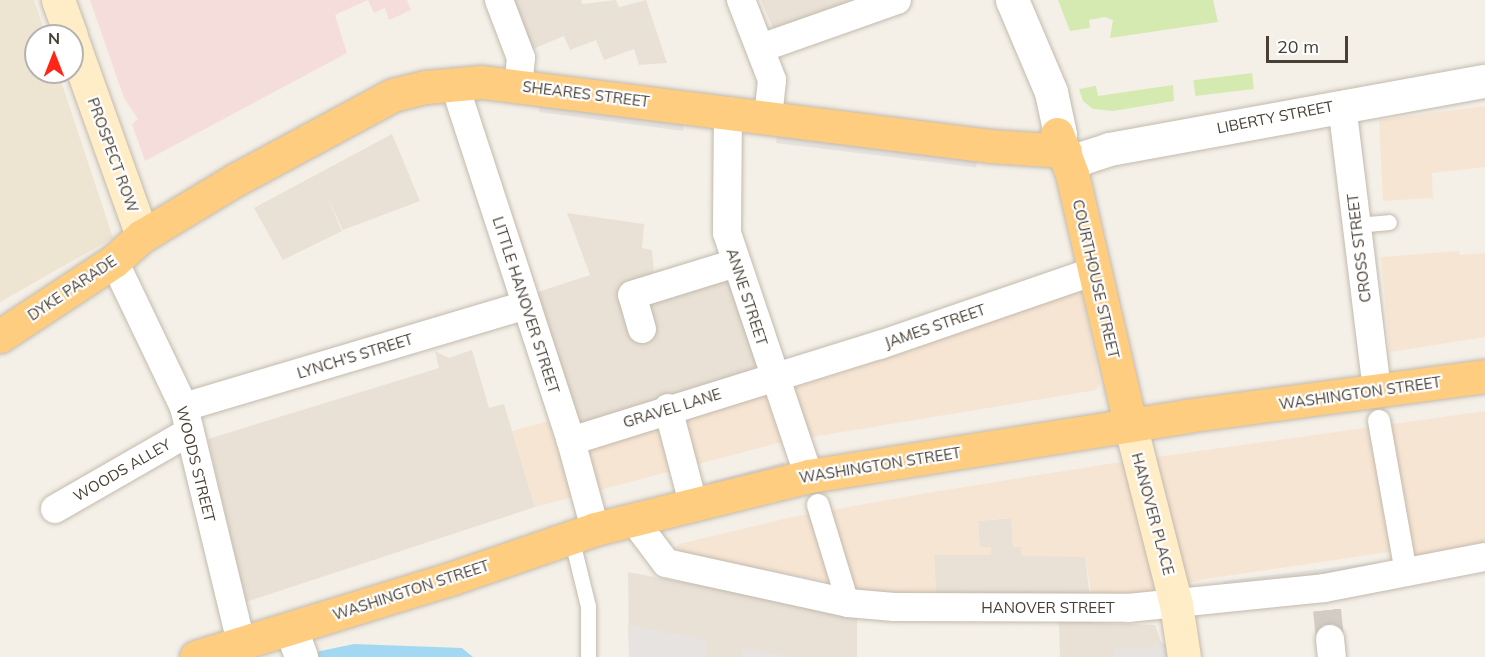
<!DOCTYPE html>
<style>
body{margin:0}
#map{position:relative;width:1485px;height:657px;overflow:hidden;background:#f4f0e8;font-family:Mulish,sans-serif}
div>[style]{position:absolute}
.residential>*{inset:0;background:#e9e1d6}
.commercial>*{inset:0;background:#f7e5d3}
.education>*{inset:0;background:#eee4d2}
.medical>*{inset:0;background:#f5dddb}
.green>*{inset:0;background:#d4eab0;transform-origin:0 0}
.parking>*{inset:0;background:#e6e3e0;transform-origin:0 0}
.water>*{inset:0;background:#a3d8f2}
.minor-tunnel>*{height:28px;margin-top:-14px;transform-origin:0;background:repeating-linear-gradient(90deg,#d2cdc4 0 28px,transparent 0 42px)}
.roads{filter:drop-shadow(0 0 2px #c3baad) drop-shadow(0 0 2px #c3baad)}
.service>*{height:15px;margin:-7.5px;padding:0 7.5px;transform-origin:7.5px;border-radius:7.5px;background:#fff}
.pedestrian>*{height:22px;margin:-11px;padding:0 11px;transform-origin:11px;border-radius:11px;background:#fff}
.minor>*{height:28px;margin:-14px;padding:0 14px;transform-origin:14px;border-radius:14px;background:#fff}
.tertiary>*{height:33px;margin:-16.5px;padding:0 16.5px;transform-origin:16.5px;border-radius:16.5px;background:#fff}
.secondary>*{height:33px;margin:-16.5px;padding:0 16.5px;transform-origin:16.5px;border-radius:16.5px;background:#ffedc8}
.trunk>*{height:33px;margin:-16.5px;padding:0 16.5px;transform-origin:16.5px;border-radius:16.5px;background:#ffcd80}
span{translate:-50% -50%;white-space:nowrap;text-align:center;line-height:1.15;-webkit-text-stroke:4.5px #fff;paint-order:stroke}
.street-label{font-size:15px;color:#484036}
.north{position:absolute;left:24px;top:24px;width:60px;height:60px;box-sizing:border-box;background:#fff;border:2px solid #b6b3af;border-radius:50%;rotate:0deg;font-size:16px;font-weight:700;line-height:24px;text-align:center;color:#484036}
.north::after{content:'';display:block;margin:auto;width:21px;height:27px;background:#ff2615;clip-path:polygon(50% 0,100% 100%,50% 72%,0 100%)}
.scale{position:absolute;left:1266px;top:36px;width:82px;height:27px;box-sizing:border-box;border:3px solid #484036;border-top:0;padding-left:8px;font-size:18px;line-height:21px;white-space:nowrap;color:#484036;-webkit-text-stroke:4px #fff;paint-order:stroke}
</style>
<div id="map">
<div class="residential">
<i style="clip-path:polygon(513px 0,581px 0,582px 4px,616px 0,619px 7px,646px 0,667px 63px,639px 65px,634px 49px,604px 60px,596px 40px,570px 50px,564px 36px,533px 49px)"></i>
<i style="clip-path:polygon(761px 0,859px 0,775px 33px)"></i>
<i style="clip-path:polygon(392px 134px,420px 201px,343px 230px,327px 197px,342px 231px,283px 260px,254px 208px)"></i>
<i style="clip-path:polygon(567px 213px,644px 224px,642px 248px,652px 250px,654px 272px,699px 260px,729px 281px,759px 371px,579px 430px,535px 293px,590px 275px)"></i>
<i style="clip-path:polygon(472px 350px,489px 408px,504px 404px,535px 507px,246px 602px,208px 439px,439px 368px,435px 351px,449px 358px)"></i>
<i style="clip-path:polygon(1012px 518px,1013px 546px,1021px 547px,1021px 556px,1085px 556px,1093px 623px,1155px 625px,1161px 642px,1168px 646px,1168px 657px,1060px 657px,1058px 596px,936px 596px,934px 555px,991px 555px,980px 547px,977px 521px)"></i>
<i style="clip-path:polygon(628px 572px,857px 615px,857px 657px,629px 657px)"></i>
</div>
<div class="commercial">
<i style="clip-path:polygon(1485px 106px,1485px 167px,1432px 173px,1433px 198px,1383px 201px,1379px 120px)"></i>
<i style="clip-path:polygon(1459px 251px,1460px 255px,1485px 253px,1485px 337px,1390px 352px,1381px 257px)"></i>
<i style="clip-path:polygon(1081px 287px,1100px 384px,1096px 390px,782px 442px,535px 507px,512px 431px,548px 421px,558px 453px,652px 422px,787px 390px,906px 352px)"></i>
<i style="clip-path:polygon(1485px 411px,1485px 546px,1431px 557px,1396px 551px,1205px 579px,1141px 595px,1092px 597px,1085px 557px,1021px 556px,1021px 547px,1013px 547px,1011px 518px,978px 521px,980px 547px,991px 547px,991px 555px,934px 555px,936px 596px,857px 594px,827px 581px,684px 555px,676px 548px,679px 544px,792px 517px,915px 495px,1107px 464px)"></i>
</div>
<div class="education">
<i style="clip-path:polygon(0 0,34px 0,46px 36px,36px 36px,36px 72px,58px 72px,113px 238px,0 302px)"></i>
</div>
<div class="medical">
<i style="clip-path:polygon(90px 0,407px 0,411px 10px,389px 20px,385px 8px,374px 13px,368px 0,335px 15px,347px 53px,145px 161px,132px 124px,138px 119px,124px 98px)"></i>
</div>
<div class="green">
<i style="clip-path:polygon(1058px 0,1213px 0,1218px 22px,1110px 38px,1113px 20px,1105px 17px,1089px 20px,1090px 28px,1070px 31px)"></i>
<i style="left:1252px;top:73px;width:16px;height:59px;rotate:83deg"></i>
<i style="clip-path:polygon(1173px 85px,1174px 101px,1113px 111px,1093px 109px,1083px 101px,1079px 89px,1096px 86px,1098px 96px)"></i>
</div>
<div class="parking">
<i style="clip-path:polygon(540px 105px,684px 122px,683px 131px,539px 112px)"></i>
<i style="left:777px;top:133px;width:202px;height:10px;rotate:7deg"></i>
<i style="left:784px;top:462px;width:11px;height:77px;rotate:75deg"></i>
<i style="left:1378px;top:562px;width:8px;height:156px;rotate:83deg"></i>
<i style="clip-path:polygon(628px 625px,706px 640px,706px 657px,629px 657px)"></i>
<i style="clip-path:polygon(1161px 642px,1168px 646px,1168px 657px,1115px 657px,1115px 648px,1148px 648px)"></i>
<i style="clip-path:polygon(742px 648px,785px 656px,793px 657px,741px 657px)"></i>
</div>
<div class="water">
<i style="clip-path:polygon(354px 644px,462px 648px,473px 657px,292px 657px)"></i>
</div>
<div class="minor-tunnel">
<i style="left:1327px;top:610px;width:29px;rotate:84deg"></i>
</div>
<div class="roads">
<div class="service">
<i style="left:1356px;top:225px;width:33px;rotate:-5deg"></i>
<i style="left:571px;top:537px;width:71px;rotate:76.2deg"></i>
<i style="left:588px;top:606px;width:51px;rotate:90deg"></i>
</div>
<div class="pedestrian">
<i style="left:1379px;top:421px;width:154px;rotate:79.9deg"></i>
<i style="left:818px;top:505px;width:102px;rotate:73deg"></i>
</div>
<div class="minor">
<i style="left:499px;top:0;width:62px;rotate:69.2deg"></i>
<i style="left:521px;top:58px;width:28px;rotate:96deg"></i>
<i style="left:741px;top:0;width:86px;rotate:68.8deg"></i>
<i style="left:772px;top:80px;width:36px;rotate:96deg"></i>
<i style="left:761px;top:48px;width:144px;rotate:-19.4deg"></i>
<i style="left:454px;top:83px;width:377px;rotate:71.9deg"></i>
<i style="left:571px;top:441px;width:91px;rotate:74.7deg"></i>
<i style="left:1342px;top:105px;width:288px;rotate:83deg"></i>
<i style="left:728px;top:111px;width:122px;rotate:90.5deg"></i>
<i style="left:727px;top:233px;width:256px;rotate:71.4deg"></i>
<i style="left:114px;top:261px;width:162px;rotate:64.4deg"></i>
<i style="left:184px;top:407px;width:242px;rotate:76.4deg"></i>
<i style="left:642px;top:329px;width:35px;rotate:-106deg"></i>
<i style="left:632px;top:295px;width:109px;rotate:-17.1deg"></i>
<i style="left:184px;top:407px;width:357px;rotate:-16.6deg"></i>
<i style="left:668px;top:408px;width:98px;rotate:75.3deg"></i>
<i style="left:571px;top:441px;width:324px;rotate:-17.3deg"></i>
<i style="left:880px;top:345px;width:227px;rotate:-19deg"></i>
<i style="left:55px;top:509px;width:155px;rotate:-29.9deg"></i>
<i style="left:633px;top:519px;width:55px;rotate:53.1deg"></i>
<i style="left:666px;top:563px;width:186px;rotate:12.4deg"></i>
<i style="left:848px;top:603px;width:46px;rotate:5deg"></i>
<i style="left:894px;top:607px;width:234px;rotate:0.2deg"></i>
<i style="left:1128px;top:608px;width:197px;rotate:-5.8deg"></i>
<i style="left:1324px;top:588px;width:164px;rotate:-10.9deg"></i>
<i style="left:1330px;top:639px;width:18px;rotate:84deg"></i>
</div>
<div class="tertiary">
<i style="left:1012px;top:0;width:100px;rotate:67deg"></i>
<i style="left:1051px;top:92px;width:43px;rotate:77.9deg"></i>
<i style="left:1070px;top:168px;width:16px;rotate:-40deg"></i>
<i style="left:1082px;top:158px;width:28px;rotate:-18deg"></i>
<i style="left:1109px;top:149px;width:382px;rotate:-10.3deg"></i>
<i style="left:291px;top:629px;width:30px;rotate:70deg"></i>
</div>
<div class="secondary">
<i style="left:58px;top:0;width:38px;rotate:70deg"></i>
<i style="left:72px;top:40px;width:208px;rotate:70.3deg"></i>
<i style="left:1130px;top:424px;width:186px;rotate:75.7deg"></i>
<i style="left:1176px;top:604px;width:54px;rotate:81.4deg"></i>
</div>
<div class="trunk">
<i style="left:1057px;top:134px;width:43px;rotate:69.4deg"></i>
<i style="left:1072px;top:174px;width:257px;rotate:76.9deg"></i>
<i style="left:0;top:336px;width:136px;rotate:-33.3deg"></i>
<i style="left:114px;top:261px;width:38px;rotate:-42deg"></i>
<i style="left:142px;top:236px;width:109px;rotate:-31.1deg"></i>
<i style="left:235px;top:180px;width:179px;rotate:-28.3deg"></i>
<i style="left:393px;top:95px;width:34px;rotate:-14deg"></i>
<i style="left:426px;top:87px;width:56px;rotate:-5.1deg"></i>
<i style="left:482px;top:82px;width:512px;rotate:7.18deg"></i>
<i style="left:990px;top:146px;width:75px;rotate:3.8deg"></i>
<i style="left:196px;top:657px;width:269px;rotate:-17.1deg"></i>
<i style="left:453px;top:578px;width:150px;rotate:-19deg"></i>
<i style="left:595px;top:529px;width:220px;rotate:-13.9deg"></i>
<i style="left:809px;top:476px;width:382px;rotate:-9deg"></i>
<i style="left:1186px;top:416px;width:302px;rotate:-7.6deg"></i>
</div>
</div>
<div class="street-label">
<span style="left:586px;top:94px;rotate:7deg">SHEARES STREET</span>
<span style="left:1275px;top:117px;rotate:-11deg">LIBERTY STREET</span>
<span style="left:113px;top:155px;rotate:70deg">PROSPECT ROW</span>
<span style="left:1359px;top:248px;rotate:-97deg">CROSS STREET</span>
<span style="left:1096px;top:279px;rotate:77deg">COURTHOUSE STREET</span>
<span style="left:72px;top:288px;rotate:-34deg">DYKE PARADE</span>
<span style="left:747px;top:297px;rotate:72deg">ANNE STREET</span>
<span style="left:526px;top:305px;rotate:72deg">LITTLE HANOVER STREET</span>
<span style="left:935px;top:326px;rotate:-19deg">JAMES STREET</span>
<span style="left:355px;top:356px;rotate:-17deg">LYNCH'S STREET</span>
<span style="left:1360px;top:393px;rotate:-8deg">WASHINGTON STREET</span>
<span style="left:672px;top:408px;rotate:-17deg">GRAVEL LANE</span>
<span style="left:196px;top:464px;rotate:76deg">WOODS STREET</span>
<span style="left:880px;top:465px;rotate:-9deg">WASHINGTON STREET</span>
<span style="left:122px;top:470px;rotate:-30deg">WOODS ALLEY</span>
<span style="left:1153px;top:514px;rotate:75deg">HANOVER PLACE</span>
<span style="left:411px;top:590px;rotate:-18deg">WASHINGTON STREET</span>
<span style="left:1048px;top:608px">HANOVER STREET</span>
</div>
<div class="north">N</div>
<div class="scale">20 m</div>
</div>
